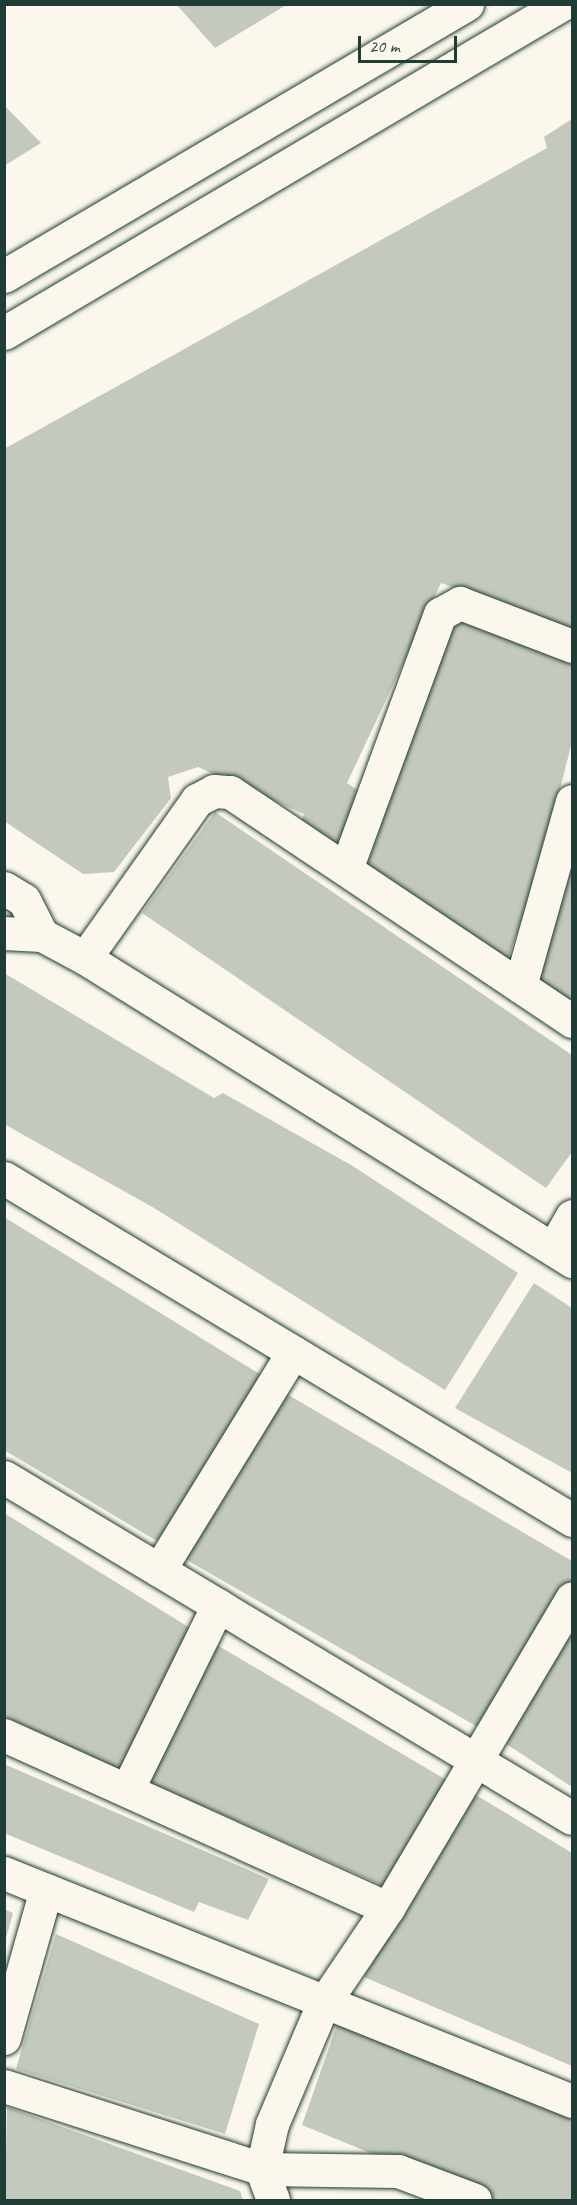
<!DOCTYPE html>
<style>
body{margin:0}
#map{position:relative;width:577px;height:2205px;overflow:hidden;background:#fbf7ec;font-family:Caveat,sans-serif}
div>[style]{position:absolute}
.building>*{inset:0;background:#c4c9be}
.roads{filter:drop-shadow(0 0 2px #1f3d34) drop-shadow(0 0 2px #1f3d34)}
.minor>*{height:33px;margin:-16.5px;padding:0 16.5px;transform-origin:16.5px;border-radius:16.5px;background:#fbf7ec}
.primary>*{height:33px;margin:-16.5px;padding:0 16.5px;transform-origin:16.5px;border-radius:16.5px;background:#fbf7ec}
span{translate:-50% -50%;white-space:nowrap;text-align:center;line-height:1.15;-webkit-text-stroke:4.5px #fbf7ec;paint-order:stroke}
.frame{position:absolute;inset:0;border:6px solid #1f3d34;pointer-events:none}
.scale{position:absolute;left:358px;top:36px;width:99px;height:27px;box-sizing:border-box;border:3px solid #1f3d34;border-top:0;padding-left:8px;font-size:18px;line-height:21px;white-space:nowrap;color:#1f3d34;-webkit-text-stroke:4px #fbf7ec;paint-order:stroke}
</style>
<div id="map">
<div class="building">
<i style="clip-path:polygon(176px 4px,288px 4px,215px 48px)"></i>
<i style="clip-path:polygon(4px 105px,41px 143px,4px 166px)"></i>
<i style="clip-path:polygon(572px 119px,572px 629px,441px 583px,347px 783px,359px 791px,341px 845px,298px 829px,304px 814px,198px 767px,168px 777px,171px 798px,114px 872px,83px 874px,4px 821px,4px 449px,547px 148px,544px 137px)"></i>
<i style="clip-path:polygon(451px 616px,572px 662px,572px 742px,537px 878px,508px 958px,365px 870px)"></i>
<i style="clip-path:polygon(215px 812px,572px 1055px,572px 1152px,546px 1188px,142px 913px)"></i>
<i style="clip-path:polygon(572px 842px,572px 1004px,532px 981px)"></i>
<i style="clip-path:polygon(4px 973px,214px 1098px,223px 1093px,351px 1165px,518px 1273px,445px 1390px,154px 1208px,4px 1124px)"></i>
<i style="clip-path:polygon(4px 1217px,268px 1379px,157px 1541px,4px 1450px)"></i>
<i style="clip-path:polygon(534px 1283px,572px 1308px,572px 1473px,455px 1408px)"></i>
<i style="clip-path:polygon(285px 1393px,572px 1561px,572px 1579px,483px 1730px,178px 1555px)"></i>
<i style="clip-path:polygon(4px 1513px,190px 1628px,124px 1773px,4px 1716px)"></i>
<i style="clip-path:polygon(572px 1626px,572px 1787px,506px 1744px)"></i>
<i style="clip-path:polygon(212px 1642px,450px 1782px,384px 1886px,142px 1779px)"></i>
<i style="clip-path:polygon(4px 1764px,269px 1879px,248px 1920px,199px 1902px,194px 1912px,4px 1833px)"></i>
<i style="clip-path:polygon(471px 1792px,572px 1853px,572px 2066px,364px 1977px)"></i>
<i style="clip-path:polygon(4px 1909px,13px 1913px,5px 1942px,4px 1942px)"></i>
<i style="clip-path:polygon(56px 1934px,259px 2024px,225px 2134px,16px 2069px)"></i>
<i style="clip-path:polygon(339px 2019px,572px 2116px,572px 2200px,485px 2200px,302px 2125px)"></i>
<i style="clip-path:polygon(7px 2107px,240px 2191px,243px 2200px,5px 2200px)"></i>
</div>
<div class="roads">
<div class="minor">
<i style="left:346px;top:869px;width:272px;rotate:-69.8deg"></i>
<i style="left:440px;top:614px;width:23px;rotate:-29deg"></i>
<i style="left:460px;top:603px;width:120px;rotate:21deg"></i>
<i style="left:4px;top:888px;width:23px;rotate:31deg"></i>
<i style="left:24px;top:900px;width:39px;rotate:63deg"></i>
<i style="left:4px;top:933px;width:38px;rotate:3deg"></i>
<i style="left:42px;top:935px;width:49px;rotate:28.1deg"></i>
<i style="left:85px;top:958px;width:574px;rotate:31.89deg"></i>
<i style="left:85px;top:958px;width:194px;rotate:-54.7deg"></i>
<i style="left:197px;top:800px;width:19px;rotate:-28deg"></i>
<i style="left:214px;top:791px;width:16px;rotate:4deg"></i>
<i style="left:230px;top:792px;width:412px;rotate:33.8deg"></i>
<i style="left:520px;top:986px;width:192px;rotate:-74.3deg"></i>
<i style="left:4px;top:1178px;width:663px;rotate:31.05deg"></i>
<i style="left:553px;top:1249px;width:38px;rotate:-60deg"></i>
<i style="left:4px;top:1477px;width:662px;rotate:30.98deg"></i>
<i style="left:159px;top:1570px;width:256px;rotate:-58.4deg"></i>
<i style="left:4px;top:1735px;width:421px;rotate:24.3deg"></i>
<i style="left:127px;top:1790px;width:206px;rotate:-63.8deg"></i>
<i style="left:4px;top:1873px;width:612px;rotate:21.87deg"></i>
<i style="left:4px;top:2038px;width:154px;rotate:-74.2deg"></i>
<i style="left:4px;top:2086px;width:271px;rotate:17.8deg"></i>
<i style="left:262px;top:2169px;width:136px;rotate:0.8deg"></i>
<i style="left:398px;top:2171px;width:82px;rotate:20.6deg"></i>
<i style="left:273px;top:2200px;width:33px;rotate:-110deg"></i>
<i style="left:262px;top:2169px;width:46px;rotate:-77.5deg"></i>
<i style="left:272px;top:2124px;width:130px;rotate:-67deg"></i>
<i style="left:323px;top:2004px;width:116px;rotate:-55.9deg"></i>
<i style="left:388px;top:1908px;width:360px;rotate:-59.3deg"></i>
</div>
<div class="primary">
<i style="left:4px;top:276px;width:537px;rotate:-30.43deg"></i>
<i style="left:4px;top:333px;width:648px;rotate:-30.52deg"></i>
</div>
</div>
<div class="frame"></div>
<div class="scale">20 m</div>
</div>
